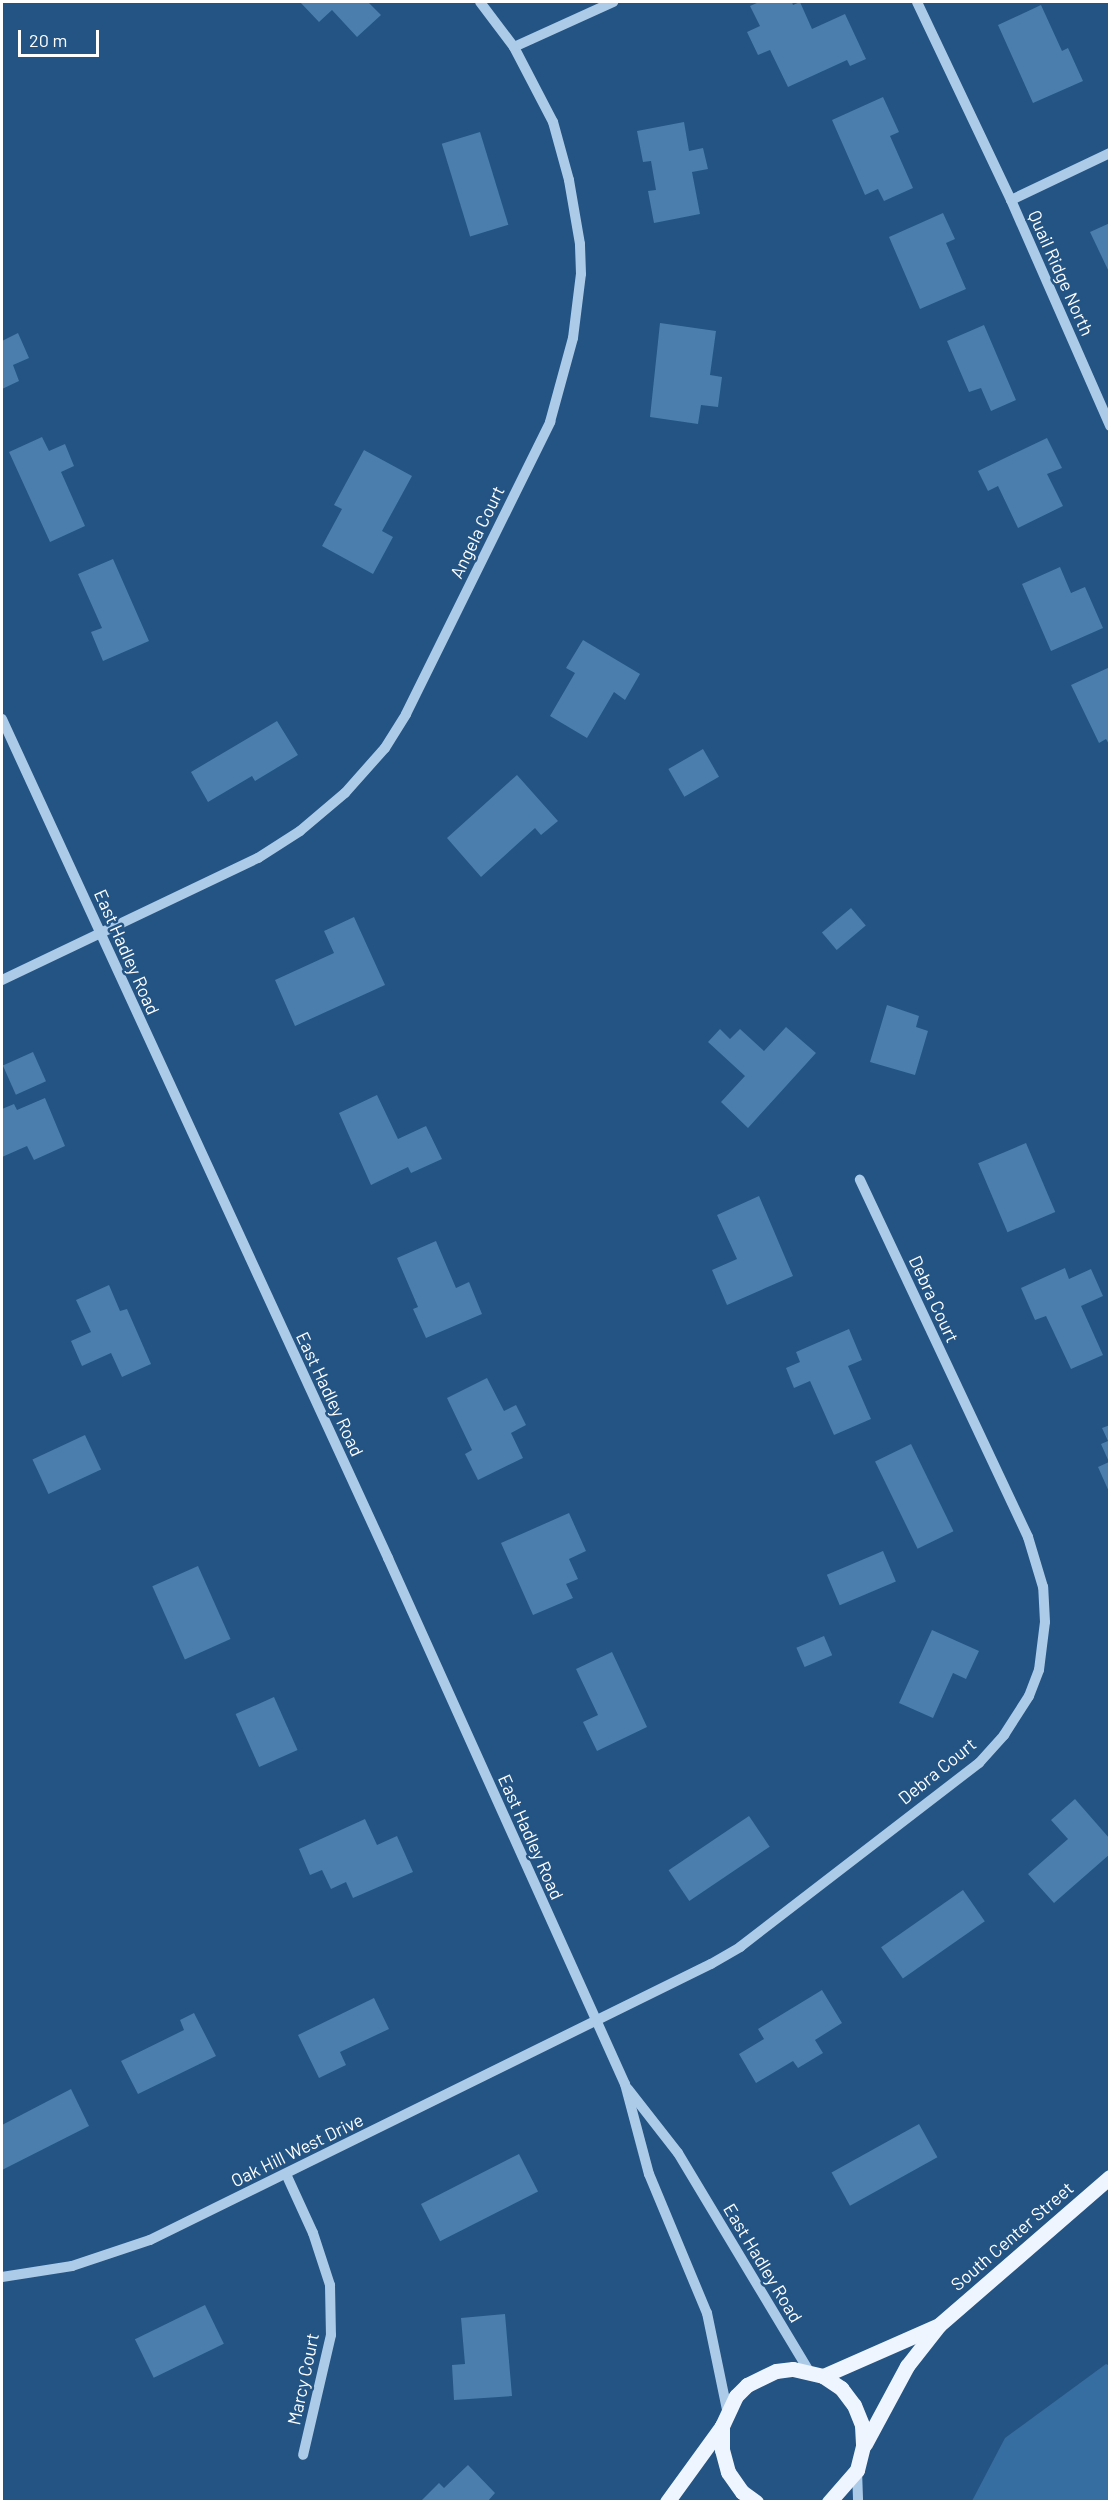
<!DOCTYPE html>
<style>
body{margin:0}
#map{position:relative;width:1111px;height:2503px;overflow:hidden;background:#235484;font-family:Barlow,sans-serif}
div>[style]{position:absolute}
.green>*{inset:0;background:#376ea1}
.building>*{inset:0;background:#4b7eac;transform-origin:0 0}
.minor>*{height:10px;margin:-5px;padding:0 5px;transform-origin:5px;border-radius:5px;background:#accbe8}
.major>*{height:15px;margin:-7.5px;padding:0 7.5px;transform-origin:7.5px;border-radius:7.5px;background:#eff5fe}
span{translate:-50% -50%;white-space:nowrap;text-align:center;line-height:1.15;-webkit-text-stroke:5px #235484;paint-order:stroke}
.street-label{font-size:18px;color:#fff}
.frame{position:absolute;inset:0;border:3px solid #fff;pointer-events:none}
.scale{position:absolute;left:18px;top:30px;width:81px;height:27px;box-sizing:border-box;border:3px solid #fff;border-top:0;padding-left:8px;font-size:18px;line-height:21px;white-space:nowrap;color:#fff;-webkit-text-stroke:4px #235484;paint-order:stroke}
</style>
<div id="map">
<div class="green">
<i style="clip-path:polygon(1106px 2364px,1110px 2366px,1109px 2501px,972px 2501px,1005px 2438px)"></i>
</div>
<div class="building">
<i style="clip-path:polygon(300px 2px,368px 2px,381px 15px,357px 37px,332px 10px,319px 22px)"></i>
<i style="clip-path:polygon(759px 2px,792px 2px,793px 5px,800px 2px,812px 29px,845px 14px,866px 59px,850px 66px,847px 60px,788px 87px,770px 50px,758px 55px,747px 32px,760px 26px,750px 6px)"></i>
<i style="clip-path:polygon(1041px 5px,1062px 51px,1068px 48px,1083px 81px,1033px 103px,998px 25px)"></i>
<i style="clip-path:polygon(883px 97px,899px 132px,890px 136px,913px 188px,884px 201px,878px 189px,865px 195px,832px 120px)"></i>
<i style="clip-path:polygon(684px 122px,689px 151px,703px 148px,708px 169px,692px 172px,700px 214px,654px 223px,648px 191px,656px 190px,651px 161px,643px 162px,637px 131px)"></i>
<i style="left:480px;top:132px;width:97px;height:40px;rotate:73deg"></i>
<i style="clip-path:polygon(943px 213px,955px 239px,946px 243px,966px 289px,920px 309px,889px 237px)"></i>
<i style="clip-path:polygon(1110px 223px,1110px 274px,1090px 232px)"></i>
<i style="clip-path:polygon(660px 323px,716px 331px,710px 375px,722px 377px,718px 407px,701px 405px,698px 424px,650px 417px)"></i>
<i style="clip-path:polygon(984px 325px,1016px 400px,991px 411px,981px 388px,969px 392px,947px 341px)"></i>
<i style="clip-path:polygon(18px 333px,29px 358px,13px 365px,19px 381px,2px 389px,2px 341px)"></i>
<i style="clip-path:polygon(42px 437px,49px 451px,65px 444px,74px 466px,61px 472px,85px 526px,50px 542px,9px 452px)"></i>
<i style="clip-path:polygon(1047px 438px,1062px 468px,1047px 474px,1063px 506px,1018px 528px,998px 486px,988px 491px,978px 471px)"></i>
<i style="clip-path:polygon(364px 450px,412px 476px,382px 531px,393px 537px,373px 574px,322px 546px,342px 509px,334px 505px)"></i>
<i style="clip-path:polygon(113px 559px,149px 641px,103px 661px,91px 632px,102px 628px,78px 574px)"></i>
<i style="clip-path:polygon(1060px 567px,1071px 593px,1085px 587px,1103px 628px,1051px 651px,1022px 584px)"></i>
<i style="clip-path:polygon(583px 640px,640px 674px,625px 700px,614px 692px,587px 738px,550px 716px,575px 673px,566px 668px)"></i>
<i style="clip-path:polygon(1110px 667px,1110px 746px,1106px 739px,1099px 743px,1071px 685px)"></i>
<i style="clip-path:polygon(277px 721px,298px 755px,255px 781px,252px 776px,208px 802px,191px 772px)"></i>
<i style="left:703px;top:749px;width:32px;height:40px;rotate:60deg"></i>
<i style="clip-path:polygon(517px 775px,558px 821px,541px 835px,535px 828px,481px 877px,447px 838px)"></i>
<i style="left:851px;top:908px;width:23px;height:38px;rotate:50deg"></i>
<i style="clip-path:polygon(354px 917px,385px 985px,295px 1026px,275px 980px,334px 953px,324px 931px)"></i>
<i style="clip-path:polygon(887px 1005px,919px 1016px,916px 1027px,928px 1031px,915px 1075px,870px 1062px)"></i>
<i style="clip-path:polygon(786px 1027px,816px 1053px,748px 1128px,721px 1102px,745px 1076px,708px 1042px,720px 1029px,730px 1039px,740px 1029px,764px 1051px)"></i>
<i style="left:33px;top:1052px;width:32px;height:33px;rotate:66deg"></i>
<i style="clip-path:polygon(377px 1095px,398px 1139px,426px 1126px,442px 1159px,411px 1173px,408px 1167px,371px 1185px,339px 1113px)"></i>
<i style="clip-path:polygon(45px 1098px,65px 1146px,34px 1160px,27px 1146px,2px 1157px,2px 1109px,14px 1104px,17px 1110px)"></i>
<i style="left:1026px;top:1143px;width:75px;height:52px;rotate:67deg"></i>
<i style="clip-path:polygon(759px 1196px,793px 1276px,727px 1305px,712px 1270px,737px 1259px,717px 1215px)"></i>
<i style="clip-path:polygon(436px 1241px,456px 1288px,469px 1282px,482px 1314px,426px 1338px,413px 1309px,418px 1307px,397px 1258px)"></i>
<i style="clip-path:polygon(1065px 1268px,1069px 1279px,1091px 1269px,1103px 1296px,1081px 1306px,1103px 1355px,1071px 1369px,1046px 1316px,1035px 1320px,1021px 1288px)"></i>
<i style="clip-path:polygon(109px 1285px,120px 1311px,127px 1309px,151px 1364px,122px 1377px,111px 1353px,82px 1366px,71px 1341px,91px 1332px,76px 1300px)"></i>
<i style="clip-path:polygon(849px 1329px,862px 1360px,848px 1366px,871px 1419px,834px 1435px,810px 1381px,794px 1388px,786px 1368px,800px 1362px,796px 1352px)"></i>
<i style="clip-path:polygon(487px 1378px,504px 1411px,516px 1405px,526px 1425px,511px 1433px,523px 1458px,478px 1480px,465px 1454px,472px 1450px,447px 1398px)"></i>
<i style="clip-path:polygon(1110px 1425px,1110px 1494px,1098px 1467px,1109px 1462px,1101px 1444px,1108px 1441px,1102px 1428px)"></i>
<i style="left:85px;top:1435px;width:38px;height:58px;rotate:65deg"></i>
<i style="left:911px;top:1444px;width:97px;height:40px;rotate:64deg"></i>
<i style="clip-path:polygon(569px 1513px,586px 1551px,569px 1559px,578px 1579px,566px 1584px,573px 1598px,533px 1615px,501px 1543px)"></i>
<i style="left:883px;top:1551px;width:33px;height:61px;rotate:67deg"></i>
<i style="left:198px;top:1566px;width:80px;height:50px;rotate:66deg"></i>
<i style="clip-path:polygon(932px 1630px,979px 1651px,966px 1679px,953px 1673px,933px 1718px,899px 1703px)"></i>
<i style="left:824px;top:1636px;width:21px;height:30px;rotate:67deg"></i>
<i style="clip-path:polygon(612px 1652px,647px 1727px,597px 1751px,583px 1722px,598px 1715px,576px 1669px)"></i>
<i style="left:274px;top:1697px;width:58px;height:42px;rotate:66deg"></i>
<i style="clip-path:polygon(1075px 1799px,1110px 1839px,1110px 1854px,1054px 1903px,1028px 1874px,1068px 1839px,1051px 1820px)"></i>
<i style="left:749px;top:1816px;width:37px;height:97px;rotate:56deg"></i>
<i style="clip-path:polygon(365px 1819px,377px 1845px,397px 1836px,413px 1872px,353px 1898px,346px 1882px,331px 1889px,322px 1870px,310px 1875px,299px 1849px)"></i>
<i style="left:963px;top:1890px;width:38px;height:100px;rotate:55deg"></i>
<i style="clip-path:polygon(822px 1990px,842px 2023px,815px 2040px,823px 2053px,798px 2068px,793px 2061px,756px 2083px,739px 2054px,764px 2039px,758px 2029px)"></i>
<i style="clip-path:polygon(374px 1998px,389px 2029px,340px 2052px,346px 2065px,319px 2078px,298px 2035px)"></i>
<i style="clip-path:polygon(194px 2013px,216px 2056px,138px 2094px,121px 2061px,184px 2030px,180px 2020px)"></i>
<i style="clip-path:polygon(71px 2089px,89px 2126px,2px 2170px,2px 2125px)"></i>
<i style="left:919px;top:2124px;width:38px;height:100px;rotate:61deg"></i>
<i style="left:519px;top:2154px;width:42px;height:110px;rotate:63deg"></i>
<i style="left:205px;top:2305px;width:43px;height:78px;rotate:64deg"></i>
<i style="clip-path:polygon(505px 2314px,512px 2396px,454px 2400px,452px 2365px,465px 2364px,461px 2318px)"></i>
<i style="clip-path:polygon(468px 2465px,495px 2493px,487px 2502px,420px 2502px,439px 2483px,444px 2488px)"></i>
</div>
<div class="minor">
<i style="left:917px;top:2px;width:219px;rotate:64.6deg"></i>
<i style="left:1011px;top:200px;width:247px;rotate:66.3deg"></i>
<i style="left:514px;top:47px;width:109px;rotate:-24.4deg"></i>
<i style="left:1011px;top:200px;width:110px;rotate:-25.4deg"></i>
<i style="left:2px;top:719px;width:924px;rotate:65.29deg"></i>
<i style="left:388px;top:1558px;width:577px;rotate:65.75deg"></i>
<i style="left:625px;top:2084px;width:93px;rotate:75.1deg"></i>
<i style="left:649px;top:2174px;width:151px;rotate:67.4deg"></i>
<i style="left:707px;top:2313px;width:99px;rotate:78.3deg"></i>
<i style="left:2px;top:980px;width:284px;rotate:-25.5deg"></i>
<i style="left:258px;top:858px;width:50px;rotate:-32.7deg"></i>
<i style="left:300px;top:831px;width:59px;rotate:-40.2deg"></i>
<i style="left:345px;top:793px;width:60px;rotate:-48.4deg"></i>
<i style="left:385px;top:748px;width:40px;rotate:-58deg"></i>
<i style="left:406px;top:714px;width:326px;rotate:-63.7deg"></i>
<i style="left:550px;top:422px;width:87px;rotate:-74.7deg"></i>
<i style="left:573px;top:338px;width:64px;rotate:-82.9deg"></i>
<i style="left:581px;top:274px;width:30px;rotate:-92deg"></i>
<i style="left:580px;top:244px;width:65px;rotate:-99.8deg"></i>
<i style="left:569px;top:180px;width:60px;rotate:-105.4deg"></i>
<i style="left:553px;top:122px;width:85px;rotate:-117.5deg"></i>
<i style="left:514px;top:47px;width:56px;rotate:-127.1deg"></i>
<i style="left:628px;top:2089px;width:81px;rotate:52deg"></i>
<i style="left:678px;top:2153px;width:254px;rotate:59deg"></i>
<i style="left:286px;top:2174px;width:65px;rotate:65.4deg"></i>
<i style="left:313px;top:2233px;width:55px;rotate:71.9deg"></i>
<i style="left:330px;top:2285px;width:50px;rotate:88.9deg"></i>
<i style="left:331px;top:2335px;width:123px;rotate:103.1deg"></i>
<i style="left:2px;top:2277px;width:71px;rotate:-8.9deg"></i>
<i style="left:72px;top:2266px;width:82px;rotate:-18.4deg"></i>
<i style="left:150px;top:2240px;width:625px;rotate:-26.2deg"></i>
<i style="left:711px;top:1964px;width:34px;rotate:-30deg"></i>
<i style="left:740px;top:1947px;width:302px;rotate:-37.6deg"></i>
<i style="left:979px;top:1763px;width:38px;rotate:-48deg"></i>
<i style="left:1004px;top:1735px;width:46px;rotate:-57.3deg"></i>
<i style="left:1029px;top:1696px;width:28px;rotate:-69deg"></i>
<i style="left:1039px;top:1670px;width:48px;rotate:-82.9deg"></i>
<i style="left:1045px;top:1622px;width:35px;rotate:-93deg"></i>
<i style="left:1043px;top:1587px;width:52px;rotate:-106.7deg"></i>
<i style="left:1028px;top:1537px;width:395px;rotate:-115.2deg"></i>
<i style="left:857px;top:2470px;width:32px;rotate:88deg"></i>
</div>
<div class="major">
<i style="left:823px;top:2376px;width:124px;rotate:-23.7deg"></i>
<i style="left:865px;top:2444px;width:89px;rotate:-61.7deg"></i>
<i style="left:907px;top:2366px;width:52px;rotate:-52deg"></i>
<i style="left:939px;top:2325px;width:226px;rotate:-40.9deg"></i>
<i style="left:667px;top:2502px;width:94px;rotate:-54.1deg"></i>
<i style="left:756px;top:2502px;width:17px;rotate:-144deg"></i>
<i style="left:742px;top:2492px;width:24px;rotate:-125deg"></i>
<i style="left:728px;top:2472px;width:23px;rotate:-105deg"></i>
<i style="left:722px;top:2450px;width:24px;rotate:-90deg"></i>
<i style="left:722px;top:2426px;width:33px;rotate:-65deg"></i>
<i style="left:736px;top:2396px;width:16px;rotate:-45deg"></i>
<i style="left:747px;top:2385px;width:32px;rotate:-26deg"></i>
<i style="left:776px;top:2371px;width:17px;rotate:-7deg"></i>
<i style="left:793px;top:2369px;width:31px;rotate:13deg"></i>
<i style="left:823px;top:2376px;width:22px;rotate:34deg"></i>
<i style="left:841px;top:2388px;width:21px;rotate:53deg"></i>
<i style="left:854px;top:2405px;width:22px;rotate:68deg"></i>
<i style="left:862px;top:2425px;width:21px;rotate:87deg"></i>
<i style="left:863px;top:2446px;width:25px;rotate:104deg"></i>
<i style="left:857px;top:2470px;width:43px;rotate:131.2deg"></i>
</div>
<div class="street-label">
<span style="left:1061px;top:273px;rotate:66deg">Quail Ridge North</span>
<span style="left:477px;top:532px;rotate:-64deg">Angela Court</span>
<span style="left:127px;top:952px;rotate:66deg">East Hadley Road</span>
<span style="left:934px;top:1299px;rotate:65deg">Debra Court</span>
<span style="left:330px;top:1394px;rotate:65deg">East Hadley Road</span>
<span style="left:937px;top:1771px;rotate:-39deg">Debra Court</span>
<span style="left:531px;top:1837px;rotate:66deg">East Hadley Road</span>
<span style="left:297px;top:2150px;rotate:-26deg">Oak Hill West Drive</span>
<span style="left:1012px;top:2236px;rotate:-41deg">South Center Street</span>
<span style="left:763px;top:2263px;rotate:59deg">East Hadley Road</span>
<span style="left:303px;top:2379px;rotate:-78deg">Marcy Court</span>
</div>
<div class="frame"></div>
<div class="scale">20 m</div>
</div>
